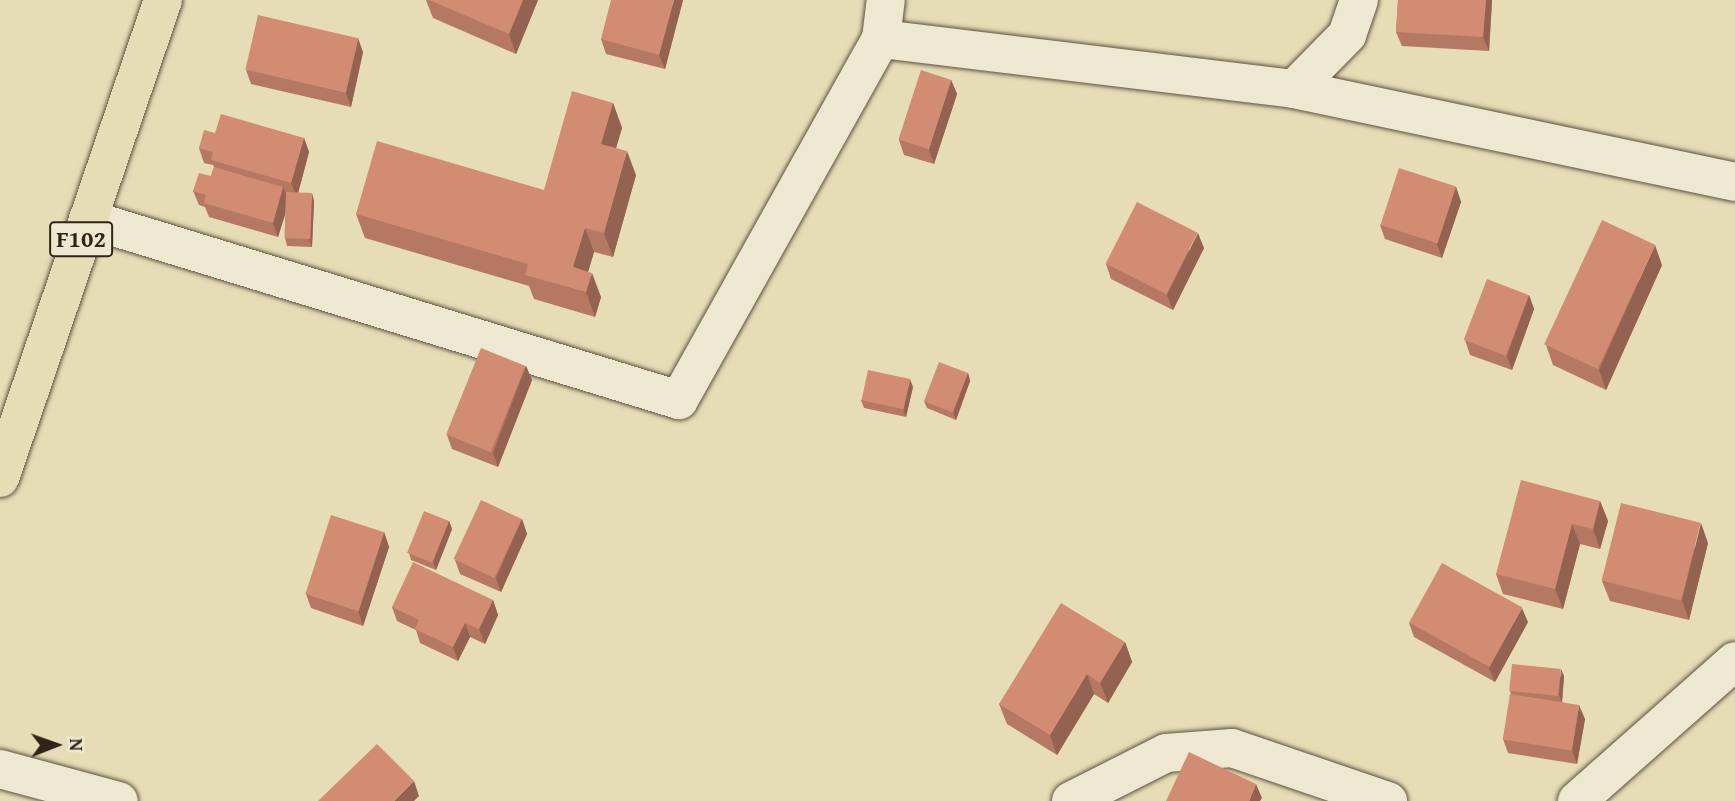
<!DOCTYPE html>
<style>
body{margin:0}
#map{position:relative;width:1735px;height:801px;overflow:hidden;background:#e6dcb6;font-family:"Gentium Book Plus",serif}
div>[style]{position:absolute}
.roads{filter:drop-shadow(0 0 2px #5f5140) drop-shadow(0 0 2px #5f5140)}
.minor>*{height:38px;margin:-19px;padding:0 19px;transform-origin:19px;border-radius:19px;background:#efe8d0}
.major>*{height:38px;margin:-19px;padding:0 19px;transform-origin:19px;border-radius:19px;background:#e6dcb6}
.wall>*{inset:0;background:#b57863}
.shaded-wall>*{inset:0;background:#936250}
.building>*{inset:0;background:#d28c73;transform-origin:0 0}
span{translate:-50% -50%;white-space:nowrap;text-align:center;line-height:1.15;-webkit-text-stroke:7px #efe8d0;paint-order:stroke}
.shield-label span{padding:2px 5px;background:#efe8d0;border:2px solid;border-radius:5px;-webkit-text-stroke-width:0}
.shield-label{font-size:24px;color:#322318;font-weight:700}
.north{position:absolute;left:21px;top:710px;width:70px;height:70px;-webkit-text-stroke:5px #efe8d0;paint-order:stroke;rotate:89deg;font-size:19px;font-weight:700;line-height:28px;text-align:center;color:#322318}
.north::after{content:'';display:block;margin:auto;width:24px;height:32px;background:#322318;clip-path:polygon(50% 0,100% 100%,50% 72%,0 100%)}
</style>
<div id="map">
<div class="roads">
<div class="minor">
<i style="left:881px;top:39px;width:39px;rotate:-83deg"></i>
<i style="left:1294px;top:89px;width:76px;rotate:-45.5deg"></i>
<i style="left:1347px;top:35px;width:37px;rotate:-71deg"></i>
<i style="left:88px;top:219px;width:618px;rotate:17.03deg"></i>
<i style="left:679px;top:400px;width:414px;rotate:-60.8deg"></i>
<i style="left:881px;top:39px;width:416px;rotate:6.9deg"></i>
<i style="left:1294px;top:89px;width:451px;rotate:11.9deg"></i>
<i style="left:0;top:769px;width:123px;rotate:15.1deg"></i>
<i style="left:1071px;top:801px;width:106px;rotate:-26.8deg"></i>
<i style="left:1166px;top:753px;width:66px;rotate:-4.3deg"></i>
<i style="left:1232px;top:748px;width:165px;rotate:18.8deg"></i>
<i style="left:1577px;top:801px;width:211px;rotate:-41.5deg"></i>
</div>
<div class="major">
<i style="left:0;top:478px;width:505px;rotate:-71.17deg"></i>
</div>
</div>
<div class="wall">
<i style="clip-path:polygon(426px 0,538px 0,516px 54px,433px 18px)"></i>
<i style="clip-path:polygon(683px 0,665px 69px,606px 54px,601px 39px)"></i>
<i style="clip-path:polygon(1398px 0,1492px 0,1489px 51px,1402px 46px,1396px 32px)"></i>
<i style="clip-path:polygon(363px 52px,351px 107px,251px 84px,246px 70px)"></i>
<i style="clip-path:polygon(951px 80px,957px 94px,934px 164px,904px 155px,899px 140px)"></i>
<i style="clip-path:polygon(613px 103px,622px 128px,616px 148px,636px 175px,613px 257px,594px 252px,588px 272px,601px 297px,595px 317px,534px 299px,529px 286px,365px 238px,356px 214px,544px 190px)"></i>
<i style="clip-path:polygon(215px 133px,304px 138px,309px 152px,298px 193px,314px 201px,312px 247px,287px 246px,285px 238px,286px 212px,278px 237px,209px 217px,205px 207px,199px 205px,193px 191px,211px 176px,214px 167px,213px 165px,204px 163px,199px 148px)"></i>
<i style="clip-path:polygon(1456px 187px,1461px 202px,1442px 258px,1385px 239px,1380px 225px)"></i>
<i style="clip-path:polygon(1204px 248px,1173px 310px,1111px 279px,1106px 264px)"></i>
<i style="clip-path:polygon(1662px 265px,1606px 390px,1553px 365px,1546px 345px)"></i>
<i style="clip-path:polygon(1529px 295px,1534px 309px,1512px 370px,1470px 355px,1465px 340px)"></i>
<i style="clip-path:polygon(526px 366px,532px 380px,498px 467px,452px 449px,447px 435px)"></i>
<i style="clip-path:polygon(968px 373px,970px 381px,956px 420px,927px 408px,924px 401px)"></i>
<i style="clip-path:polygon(913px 387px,906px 417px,864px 408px,861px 400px)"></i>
<i style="clip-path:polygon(1600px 501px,1608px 521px,1600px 549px,1580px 544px,1563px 609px,1503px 594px,1496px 574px)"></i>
<i style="clip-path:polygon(522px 519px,527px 534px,501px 592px,460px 574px,455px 560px)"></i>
<i style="clip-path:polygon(449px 521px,452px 529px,436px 570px,411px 560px,409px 553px)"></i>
<i style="clip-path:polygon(384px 532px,389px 547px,363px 626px,311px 608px,306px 594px)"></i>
<i style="clip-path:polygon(1708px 543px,1689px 620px,1610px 601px,1602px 581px)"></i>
<i style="clip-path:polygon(493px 600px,498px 615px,485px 644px,470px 637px,458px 661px,420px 643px,416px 630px,397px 621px,392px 607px)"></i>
<i style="clip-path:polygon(1528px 622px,1495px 682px,1414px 637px,1409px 623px)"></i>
<i style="clip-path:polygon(1125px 642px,1132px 662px,1108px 703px,1094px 694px,1057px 755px,1007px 724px,999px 704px)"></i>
<i style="clip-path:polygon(1564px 676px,1562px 702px,1585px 719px,1577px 764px,1508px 753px,1503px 739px,1511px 694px,1510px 691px)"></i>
</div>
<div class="shaded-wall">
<i style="clip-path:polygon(523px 0,538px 0,516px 54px,509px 34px)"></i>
<i style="clip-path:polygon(674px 0,683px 0,665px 69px,659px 55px)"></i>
<i style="clip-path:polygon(1486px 0,1492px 0,1489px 51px,1483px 37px)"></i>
<i style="clip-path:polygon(358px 38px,363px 52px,351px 107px,346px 93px)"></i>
<i style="clip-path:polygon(951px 80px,957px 94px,934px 164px,929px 150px)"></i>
<i style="clip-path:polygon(613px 103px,622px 128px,610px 168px,601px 144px)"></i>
<i style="clip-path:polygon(304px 138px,309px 152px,297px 197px,291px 183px)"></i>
<i style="clip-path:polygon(627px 151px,636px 175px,613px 257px,604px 233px)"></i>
<i style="clip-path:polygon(283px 187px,289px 201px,278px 237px,273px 223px)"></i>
<i style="clip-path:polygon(1456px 187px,1461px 202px,1442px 258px,1437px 244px)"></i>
<i style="clip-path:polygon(312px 193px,314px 201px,312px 247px,309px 239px)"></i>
<i style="clip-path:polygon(585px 228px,594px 252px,582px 292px,573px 267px)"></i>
<i style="clip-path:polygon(1198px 233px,1204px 248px,1173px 310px,1167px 295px)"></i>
<i style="clip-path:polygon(1655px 245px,1662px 265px,1606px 390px,1599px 370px)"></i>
<i style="clip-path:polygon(592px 273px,601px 297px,595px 317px,586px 292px)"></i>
<i style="clip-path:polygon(1529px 295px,1534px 309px,1512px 370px,1507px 356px)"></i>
<i style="clip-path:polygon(526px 366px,532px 380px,498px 467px,493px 453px)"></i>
<i style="clip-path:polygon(968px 373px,970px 381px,956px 420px,953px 412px)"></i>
<i style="clip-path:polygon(910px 379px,913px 387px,906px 417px,903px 409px)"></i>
<i style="clip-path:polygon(1600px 501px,1608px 521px,1600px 549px,1593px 529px)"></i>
<i style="clip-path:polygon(522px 519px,527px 534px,501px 592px,496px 578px)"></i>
<i style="clip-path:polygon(449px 521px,452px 529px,436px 570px,433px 562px)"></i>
<i style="clip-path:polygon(1701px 523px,1708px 543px,1689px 620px,1682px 600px)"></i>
<i style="clip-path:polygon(1572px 524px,1580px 544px,1563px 609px,1555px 589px)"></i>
<i style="clip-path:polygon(384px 532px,389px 547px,363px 626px,358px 611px)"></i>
<i style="clip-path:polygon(493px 600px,498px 615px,485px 644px,479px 629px)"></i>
<i style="clip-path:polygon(1522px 608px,1528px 622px,1495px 682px,1489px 668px)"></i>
<i style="clip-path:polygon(465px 623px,470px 637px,458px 661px,453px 647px)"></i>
<i style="clip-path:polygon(1125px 642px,1132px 662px,1108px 703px,1100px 683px)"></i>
<i style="clip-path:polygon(1561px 669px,1564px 676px,1562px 703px,1559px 695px)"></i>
<i style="clip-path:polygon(1087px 674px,1094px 694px,1057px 755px,1050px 735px)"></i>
<i style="clip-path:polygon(1579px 705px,1585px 719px,1577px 764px,1572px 750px)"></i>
<i style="clip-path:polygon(414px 781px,419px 796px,414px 801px,394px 801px)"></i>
<i style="clip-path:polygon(1256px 784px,1262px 798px,1260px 801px,1249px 801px)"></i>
</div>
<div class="building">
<i style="clip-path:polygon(429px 0,523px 0,509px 34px)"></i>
<i style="clip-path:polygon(611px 0,674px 0,659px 55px,601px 39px)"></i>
<i style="clip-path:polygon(1398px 0,1486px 0,1483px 37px,1396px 32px)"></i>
<i style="left:258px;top:15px;width:103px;height:56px;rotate:13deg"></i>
<i style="left:921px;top:70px;width:32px;height:73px;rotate:18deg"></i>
<i style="clip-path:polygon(572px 91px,613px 103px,601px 144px,627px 151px,604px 233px,585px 228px,573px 267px,592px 273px,586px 292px,525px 275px,528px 264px,356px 214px,377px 141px,544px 190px)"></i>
<i style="clip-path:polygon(221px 114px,304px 138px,291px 183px,211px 160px,213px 152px,199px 148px,204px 130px,215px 133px)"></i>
<i style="clip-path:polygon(214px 167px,283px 187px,273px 223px,204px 203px,206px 195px,193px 191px,199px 173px,211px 176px)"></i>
<i style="left:1399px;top:168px;width:60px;height:60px;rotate:18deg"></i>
<i style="left:286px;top:192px;width:26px;height:46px;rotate:2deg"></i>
<i style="left:1137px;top:202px;width:68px;height:69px;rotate:27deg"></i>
<i style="left:1602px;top:220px;width:59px;height:137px;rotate:25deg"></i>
<i style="left:1487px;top:279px;width:45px;height:65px;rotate:21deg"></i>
<i style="left:481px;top:348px;width:48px;height:93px;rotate:22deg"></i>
<i style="left:939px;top:362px;width:31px;height:42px;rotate:21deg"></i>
<i style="left:868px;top:370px;width:43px;height:31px;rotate:12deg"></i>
<i style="clip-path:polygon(1521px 480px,1600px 501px,1593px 529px,1572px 524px,1555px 589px,1496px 574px)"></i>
<i style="left:481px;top:500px;width:45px;height:65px;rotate:25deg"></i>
<i style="left:1621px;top:503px;width:82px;height:80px;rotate:14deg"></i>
<i style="left:424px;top:511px;width:27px;height:45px;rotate:22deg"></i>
<i style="left:331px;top:515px;width:56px;height:83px;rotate:18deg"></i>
<i style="clip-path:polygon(413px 562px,493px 600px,479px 629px,465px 623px,453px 647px,415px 629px,419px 620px,392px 607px)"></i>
<i style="left:1442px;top:563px;width:92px;height:68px;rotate:29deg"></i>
<i style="clip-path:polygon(1061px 603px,1125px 642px,1100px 683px,1087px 674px,1050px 735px,999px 704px)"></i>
<i style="left:1512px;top:664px;width:49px;height:27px;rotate:6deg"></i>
<i style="left:1510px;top:694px;width:70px;height:46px;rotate:9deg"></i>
<i style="clip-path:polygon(377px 744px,414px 781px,394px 801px,318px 801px)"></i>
<i style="clip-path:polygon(1189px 752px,1256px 784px,1249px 801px,1166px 801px)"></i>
</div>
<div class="shield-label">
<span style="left:81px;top:239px">F102</span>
</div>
<div class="north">N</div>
</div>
